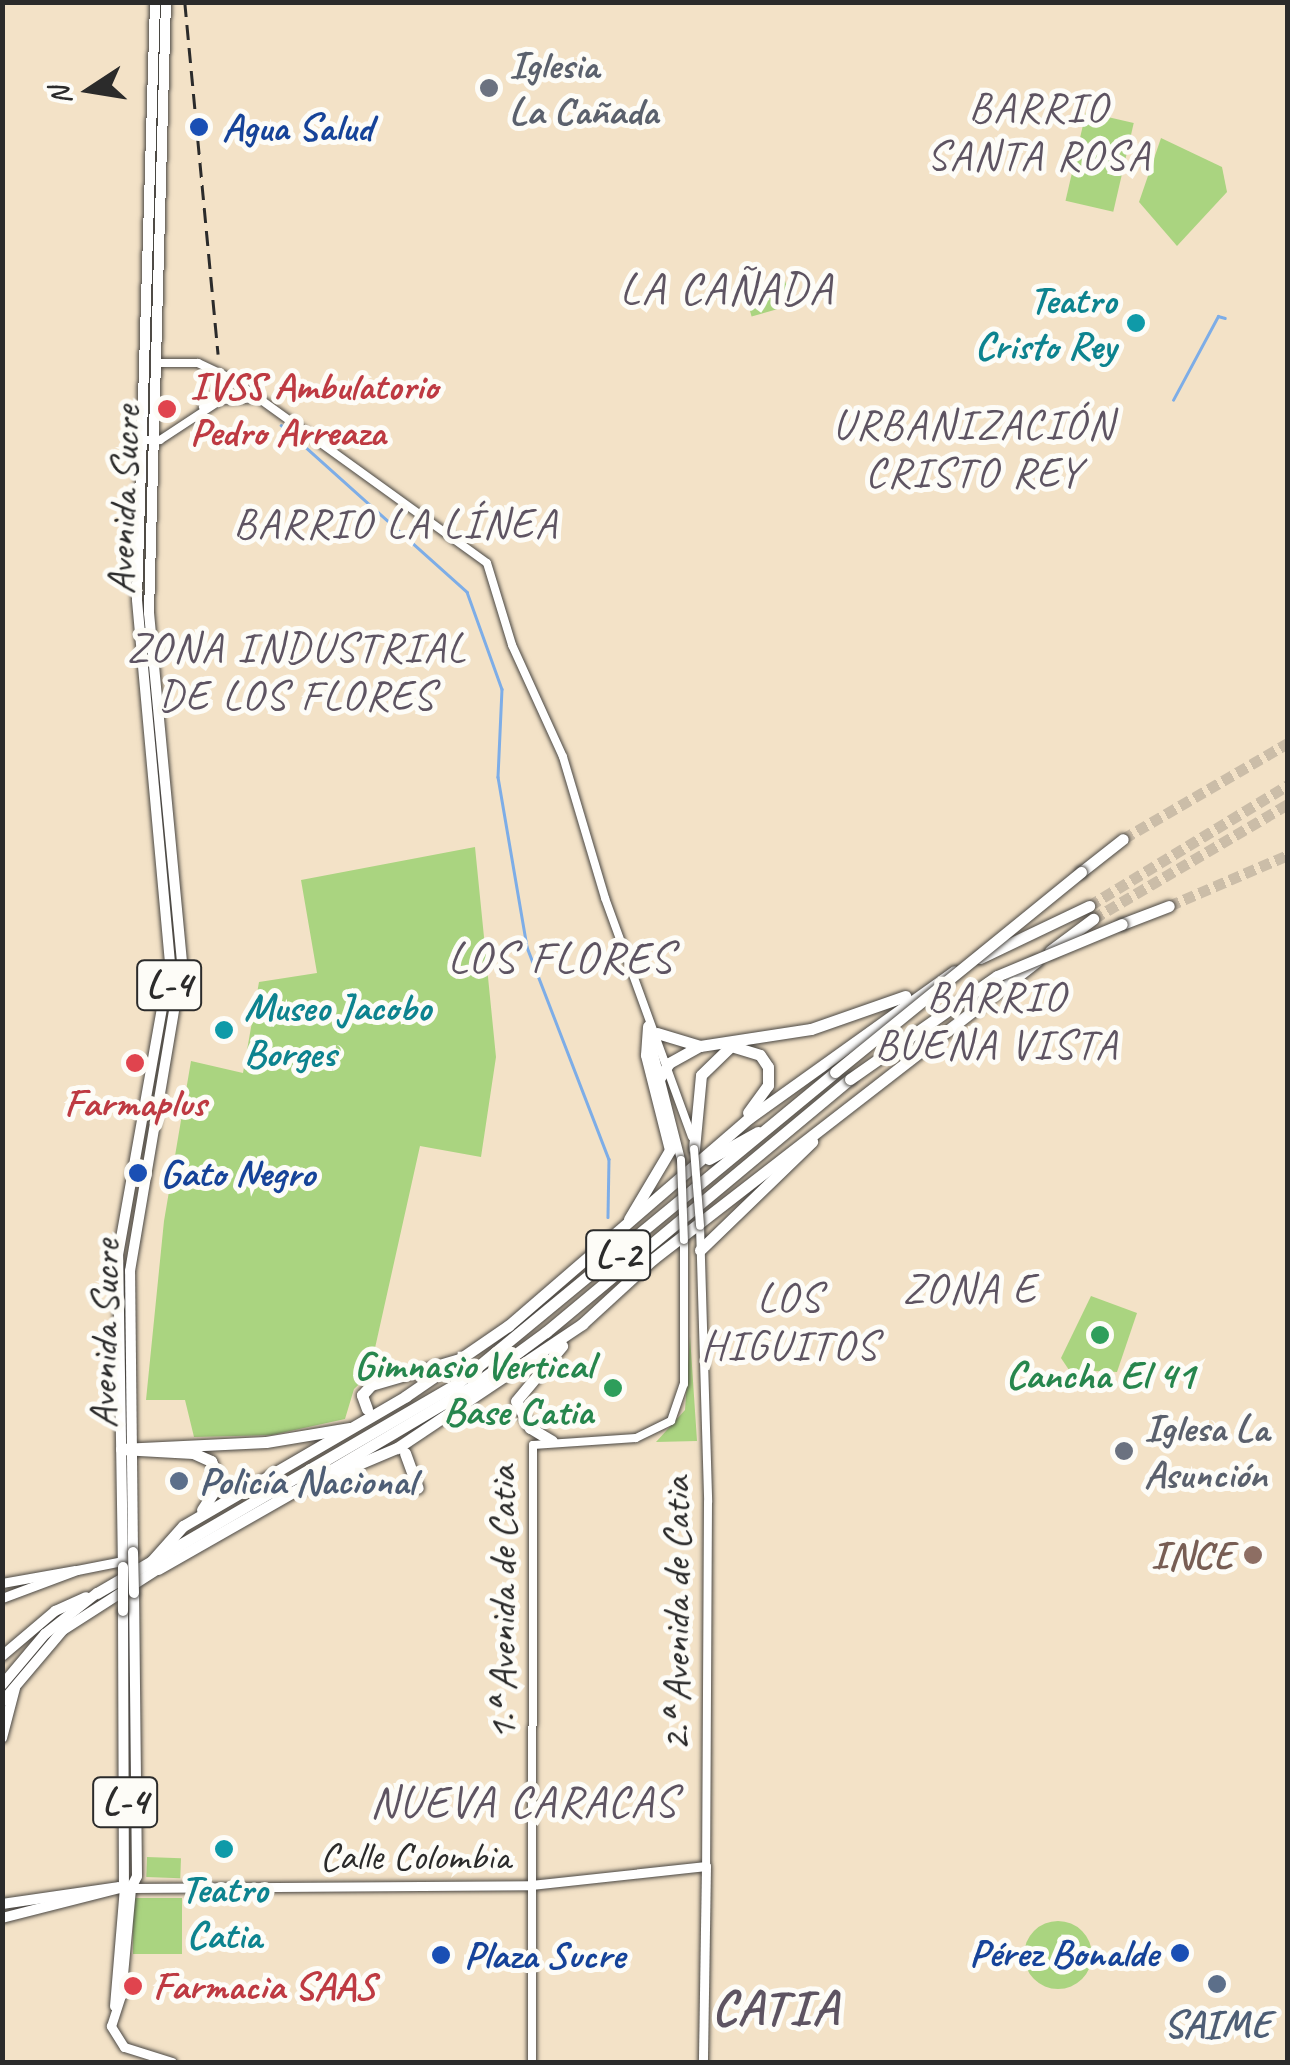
<!DOCTYPE html>
<meta charset="utf-8">
<style>
body{margin:0}
#map{position:relative;width:1290px;height:2065px;overflow:hidden;background:#f3e2c7;font-family:Caveat,sans-serif}
div>[style]{position:absolute}
.green>*{inset:0;background:#aad480;transform-origin:0 0}
.round{border-radius:50%}
.stream>*{height:2.5px;margin:-1.25px;padding:0 1.25px;transform-origin:1.25px;border-radius:1.25px;background:#7dade7}
.motorway-tunnel>*{height:11px;margin-top:-5.5px;transform-origin:0;background:repeating-linear-gradient(90deg,#cbbda8 0 11px,transparent 0 16.5px)}
.roads{filter:drop-shadow(0 0 2px #494642) drop-shadow(0 0 2px #494642)}
.tertiary>*{height:8px;margin:-4px;padding:0 4px;transform-origin:4px;border-radius:4px;background:#fff}
.secondary>*{height:9px;margin:-4.5px;padding:0 4.5px;transform-origin:4.5px;border-radius:4.5px;background:#fff}
.primary>*{height:10px;margin:-5px;padding:0 5px;transform-origin:5px;border-radius:5px;background:#fff}
.trunk>*{height:10px;margin:-5px;padding:0 5px;transform-origin:5px;border-radius:5px;background:#fff}
.motorway>*{height:11px;margin:-5.5px;padding:0 5.5px;transform-origin:5.5px;border-radius:5.5px;background:#fff}
.rail>*{height:2.5px;margin-top:-1.25px;transform-origin:0;background:repeating-linear-gradient(90deg,#2b2b2b 0 15px,transparent 0 23px)}
.bridges{filter:drop-shadow(0 0 2px #494642) drop-shadow(0 0 2px #494642)}
.tertiary-bridge>*{height:8px;margin:-4px;padding:0 4px;transform-origin:4px;border-radius:4px;background:#fff}
.primary-bridge>*{height:10px;margin:-5px;padding:0 5px;transform-origin:5px;border-radius:5px;background:#fff}
.motorway-bridge>*{height:11px;margin:-5.5px;padding:0 5.5px;transform-origin:5.5px;border-radius:5.5px;background:#fff}
.dots>*{width:28px;height:28px;translate:-50% -50%;box-sizing:border-box;border:5px solid #fdfcf7;border-radius:50%}
span{translate:-50% -50%;white-space:nowrap;text-align:center;line-height:1.15;-webkit-text-stroke:10px #fdfcf7;paint-order:stroke}
.shield-label span{padding:2px 8px;background:#fdfcf7;border:2px solid;border-radius:8px;-webkit-text-stroke-width:0}
.shield-label{font-size:38px;color:#2b2b2b;font-weight:700}
.worship-label{font-size:40px;color:#5b616d;font-weight:700}
.left{translate:0 -50%;text-align:left}
.transit-label{font-size:40px;color:#164399;font-weight:700}
.right{translate:-100% -50%;text-align:right}
.culture-label{font-size:40px;color:#0d838f;font-weight:700}
.health-label{font-size:40px;color:#be3a42;font-weight:700}
.street-label{font-size:40px;color:#2b2b2b}
.leisure-label{font-size:40px;color:#27864d;font-weight:700}
.service-label{font-size:40px;color:#4e5e75;font-weight:700}
.education-label{font-size:40px;color:#785e54;font-weight:700}
.neighbourhood-label{font-size:42px;color:#5e5462;letter-spacing:2.5px}
.quarter-label{font-size:45px;color:#5e5462;letter-spacing:2.5px}
.district-label{font-size:50px;color:#5e5462;font-weight:700;letter-spacing:2.5px}
.frame{position:absolute;inset:0;border:5px solid #2b2b2b;pointer-events:none}
.north{position:absolute;left:40px;top:40px;width:100px;height:100px;-webkit-text-stroke:8px #fdfcf7;paint-order:stroke;rotate:258deg;font-size:28px;font-weight:700;line-height:40px;text-align:center;color:#2b2b2b}
.north::after{content:'';display:block;margin:auto;width:35px;height:45px;background:#2b2b2b;clip-path:polygon(50% 0,100% 100%,50% 72%,0 100%)}
</style>
<div id="map">
<div class="green">
<i style="left:1086px;top:112px;width:49px;height:91px;rotate:13deg"></i>
<i style="clip-path:polygon(1161px 138px,1222px 167px,1227px 192px,1177px 246px,1139px 202px)"></i>
<i style="left:784px;top:277px;width:29px;height:42px;rotate:74deg"></i>
<i style="clip-path:polygon(475px 847px,496px 1057px,481px 1157px,420px 1146px,369px 1375px,354px 1389px,345px 1419px,272px 1435px,194px 1437px,185px 1400px,146px 1400px,164px 1221px,191px 1061px,243px 1073px,259px 982px,317px 973px,301px 880px)"></i>
<i style="clip-path:polygon(1091px 1296px,1137px 1313px,1117px 1372px,1069px 1370px,1061px 1358px)"></i>
<i style="clip-path:polygon(690px 1336px,697px 1441px,656px 1442px,685px 1410px)"></i>
<i style="left:147px;top:1857px;width:34px;height:20px;rotate:2deg"></i>
<i style="left:133px;top:1898px;width:49px;height:56px"></i>
<i class="round" style="left:1024px;top:1921px;width:68px;height:68px"></i>
</div>
<div class="stream">
<i style="left:1173px;top:400px;width:95px;rotate:-61.8deg"></i>
<i style="left:1218px;top:316px;width:7px;rotate:16deg"></i>
<i style="left:281px;top:425px;width:250px;rotate:41.9deg"></i>
<i style="left:467px;top:592px;width:103px;rotate:70.2deg"></i>
<i style="left:502px;top:689px;width:88px;rotate:92.6deg"></i>
<i style="left:498px;top:777px;width:172px;rotate:80.3deg"></i>
<i style="left:527px;top:947px;width:227px;rotate:68.9deg"></i>
<i style="left:609px;top:1159px;width:58px;rotate:91deg"></i>
</div>
<div class="motorway-tunnel">
<i style="left:1123px;top:839px;width:191px;rotate:-30.2deg"></i>
<i style="left:1089px;top:906px;width:233px;rotate:-31.3deg"></i>
<i style="left:1169px;top:906px;width:129px;rotate:-23.2deg"></i>
<i style="left:1093px;top:919px;width:226px;rotate:-30.5deg"></i>
</div>
<div class="roads">
<div class="tertiary">
<i style="left:157px;top:363px;width:41px"></i>
<i style="left:198px;top:363px;width:38px;rotate:25deg"></i>
<i style="left:232px;top:379px;width:314px;rotate:35.8deg"></i>
<i style="left:487px;top:563px;width:86px;rotate:73deg"></i>
<i style="left:512px;top:645px;width:123px;rotate:65.5deg"></i>
<i style="left:563px;top:757px;width:147px;rotate:73.4deg"></i>
<i style="left:605px;top:898px;width:254px;rotate:70deg"></i>
<i style="left:203px;top:407px;width:40px;rotate:-44deg"></i>
<i style="left:142px;top:440px;width:18px"></i>
<i style="left:160px;top:440px;width:73px;rotate:-33.3deg"></i>
<i style="left:221px;top:400px;width:35px;rotate:-3deg"></i>
<i style="left:650px;top:1038px;width:126px;rotate:75.7deg"></i>
<i style="left:700px;top:1226px;width:276px;rotate:88.3deg"></i>
<i style="left:708px;top:1502px;width:364px;rotate:90.3deg"></i>
<i style="left:532px;top:2062px;width:617px;rotate:-89.91deg"></i>
<i style="left:533px;top:1445px;width:103px;rotate:-3.9deg"></i>
<i style="left:636px;top:1438px;width:39px;rotate:-26deg"></i>
<i style="left:671px;top:1421px;width:39px;rotate:-71deg"></i>
<i style="left:684px;top:1384px;width:144px;rotate:-90deg"></i>
</div>
<div class="secondary">
<i style="left:2px;top:1583px;width:73px;rotate:-10.2deg"></i>
<i style="left:2px;top:1598px;width:80px;rotate:-20.5deg"></i>
<i style="left:77px;top:1570px;width:47px;rotate:-11.1deg"></i>
<i style="left:114px;top:2006px;width:119px;rotate:-85.2deg"></i>
<i style="left:172px;top:2062px;width:50px;rotate:-162.6deg"></i>
<i style="left:124px;top:2047px;width:25px;rotate:-122deg"></i>
<i style="left:111px;top:2026px;width:32px;rotate:-72deg"></i>
<i style="left:121px;top:1996px;width:108px;rotate:-84.7deg"></i>
<i style="left:131px;top:1888px;width:400px;rotate:-0.4deg"></i>
<i style="left:531px;top:1885px;width:176px;rotate:-6.2deg"></i>
<i style="left:706px;top:1866px;width:196px;rotate:90.9deg"></i>
</div>
<div class="primary">
<i style="left:133px;top:1552px;width:281px;rotate:-90.6deg"></i>
<i style="left:130px;top:1271px;width:313px;rotate:-80.4deg"></i>
<i style="left:182px;top:962px;width:351px;rotate:-95.4deg"></i>
<i style="left:149px;top:613px;width:611px;rotate:-88.41deg"></i>
<i style="left:123px;top:1567px;width:312px;rotate:-90.9deg"></i>
<i style="left:118px;top:1255px;width:297px;rotate:-79.9deg"></i>
<i style="left:170px;top:963px;width:365px;rotate:-95.2deg"></i>
<i style="left:137px;top:599px;width:597px;rotate:-88.27deg"></i>
<i style="left:123px;top:1611px;width:276px;rotate:89.8deg"></i>
<i style="left:124px;top:1887px;width:7px;rotate:8deg"></i>
<i style="left:131px;top:1888px;width:13px;rotate:-63deg"></i>
<i style="left:137px;top:1876px;width:283px;rotate:-90.6deg"></i>
</div>
<div class="trunk">
<i style="left:2px;top:1656px;width:70px;rotate:-40.3deg"></i>
<i style="left:55px;top:1611px;width:34px;rotate:-24deg"></i>
<i style="left:2px;top:1685px;width:67px;rotate:-49.9deg"></i>
<i style="left:45px;top:1634px;width:66px;rotate:-38.3deg"></i>
<i style="left:2px;top:1702px;width:94px;rotate:-49.7deg"></i>
<i style="left:63px;top:1630px;width:113px;rotate:-32.7deg"></i>
<i style="left:2px;top:1738px;width:52px;rotate:-75.4deg"></i>
<i style="left:2px;top:1904px;width:117px;rotate:-8.3deg"></i>
<i style="left:2px;top:1918px;width:126px;rotate:-14.3deg"></i>
</div>
<div class="motorway">
<i style="left:1081px;top:872px;width:53px;rotate:-38.2deg"></i>
<i style="left:1122px;top:924px;width:50px;rotate:-21deg"></i>
<i style="left:1050px;top:951px;width:54px;rotate:-36.7deg"></i>
<i style="left:980px;top:958px;width:121px;rotate:-25.5deg"></i>
<i style="left:657px;top:1033px;width:45px;rotate:16.8deg"></i>
<i style="left:659px;top:1079px;width:19px;rotate:-58deg"></i>
<i style="left:669px;top:1063px;width:35px;rotate:-29deg"></i>
<i style="left:700px;top:1046px;width:112px;rotate:-8.7deg"></i>
<i style="left:811px;top:1029px;width:100px;rotate:-19.3deg"></i>
<i style="left:694px;top:1149px;width:74px;rotate:-84.6deg"></i>
<i style="left:701px;top:1075px;width:42px;rotate:-44deg"></i>
<i style="left:731px;top:1046px;width:30px;rotate:17deg"></i>
<i style="left:760px;top:1055px;width:14px;rotate:56deg"></i>
<i style="left:768px;top:1067px;width:18px;rotate:90deg"></i>
<i style="left:768px;top:1085px;width:34px;rotate:126deg"></i>
<i style="left:709px;top:1159px;width:56px;rotate:-28.9deg"></i>
<i style="left:629px;top:1219px;width:80px;rotate:-59.3deg"></i>
<i style="left:670px;top:1150px;width:98px;rotate:-104.2deg"></i>
<i style="left:646px;top:1055px;width:29px;rotate:-86deg"></i>
<i style="left:700px;top:1250px;width:156px;rotate:-44deg"></i>
<i style="left:367px;top:1409px;width:15px;rotate:-110deg"></i>
<i style="left:362px;top:1395px;width:13px;rotate:-48deg"></i>
<i style="left:371px;top:1385px;width:93px;rotate:-16.3deg"></i>
<i style="left:552px;top:1441px;width:26px;rotate:-149deg"></i>
<i style="left:530px;top:1428px;width:30px;rotate:-117deg"></i>
<i style="left:516px;top:1401px;width:72px;rotate:-50.1deg"></i>
<i style="left:121px;top:1449px;width:145px;rotate:-2.8deg"></i>
<i style="left:266px;top:1442px;width:85px;rotate:-9.5deg"></i>
<i style="left:121px;top:1449px;width:72px;rotate:3.2deg"></i>
<i style="left:193px;top:1453px;width:20px;rotate:24deg"></i>
<i style="left:211px;top:1461px;width:23px;rotate:67deg"></i>
<i style="left:220px;top:1482px;width:33px;rotate:123deg"></i>
<i style="left:405px;top:1453px;width:37px;rotate:70deg"></i>
<i style="left:314px;top:1480px;width:182px;rotate:-30.6deg"></i>
<i style="left:471px;top:1387px;width:93px;rotate:-36.3deg"></i>
<i style="left:546px;top:1332px;width:396px;rotate:-39.8deg"></i>
<i style="left:334px;top:1480px;width:23px;rotate:7deg"></i>
<i style="left:357px;top:1483px;width:14px;rotate:-98deg"></i>
<i style="left:295px;top:1491px;width:111px;rotate:-22.9deg"></i>
<i style="left:397px;top:1448px;width:223px;rotate:-33.8deg"></i>
<i style="left:582px;top:1324px;width:96px;rotate:-42.5deg"></i>
<i style="left:653px;top:1259px;width:485px;rotate:-37.8deg"></i>
<i style="left:150px;top:1563px;width:50px;rotate:-48.3deg"></i>
<i style="left:183px;top:1526px;width:258px;rotate:-30.2deg"></i>
<i style="left:406px;top:1396px;width:124px;rotate:-34.5deg"></i>
<i style="left:508px;top:1326px;width:318px;rotate:-40.8deg"></i>
<i style="left:749px;top:1118px;width:252px;rotate:-35.6deg"></i>
<i style="left:158px;top:1569px;width:161px;rotate:-29.7deg"></i>
<i style="left:97px;top:1593px;width:418px;rotate:-30.2deg"></i>
<i style="left:458px;top:1383px;width:489px;rotate:-39.5deg"></i>
</div>
</div>
<div class="rail">
<i style="left:185px;top:2px;width:354px;rotate:84.6deg"></i>
</div>
<div class="bridges">
<div class="tertiary-bridge">
<i style="left:694px;top:1149px;width:77px;rotate:85.5deg"></i>
<i style="left:681px;top:1160px;width:80px;rotate:87.9deg"></i>
</div>
<div class="primary-bridge">
<i style="left:133px;top:1552px;width:41px;rotate:88.6deg"></i>
<i style="left:123px;top:1567px;width:44px;rotate:90deg"></i>
</div>
<div class="motorway-bridge">
<i style="left:835px;top:1072px;width:317px;rotate:-39.1deg"></i>
<i style="left:850px;top:1079px;width:179px;rotate:-35deg"></i>
<i style="left:997px;top:976px;width:135px;rotate:-22.6deg"></i>
</div>
</div>
<div class="dots">
<i style="left:489px;top:88px;background:#6b7280"></i>
<i style="left:199px;top:127px;background:#1a4fb4"></i>
<i style="left:1136px;top:323px;background:#0f9aa8"></i>
<i style="left:167px;top:409px;background:#e0444e"></i>
<i style="left:224px;top:1030px;background:#0f9aa8"></i>
<i style="left:135px;top:1063px;background:#e0444e"></i>
<i style="left:138px;top:1173px;background:#1a4fb4"></i>
<i style="left:1100px;top:1335px;background:#2e9e5b"></i>
<i style="left:613px;top:1388px;background:#2e9e5b"></i>
<i style="left:1124px;top:1451px;background:#6b7280"></i>
<i style="left:179px;top:1481px;background:#5c6f8a"></i>
<i style="left:1253px;top:1555px;background:#8d6e63"></i>
<i style="left:224px;top:1849px;background:#0f9aa8"></i>
<i style="left:1180px;top:1953px;background:#1a4fb4"></i>
<i style="left:441px;top:1955px;background:#1a4fb4"></i>
<i style="left:1217px;top:1984px;background:#5c6f8a"></i>
<i style="left:133px;top:1986px;background:#e0444e"></i>
</div>
<div class="shield-label">
<span style="left:169px;top:985px">L-4</span>
<span style="left:618px;top:1255px">L-2</span>
<span style="left:125px;top:1802px">L-4</span>
</div>
<div class="worship-label">
<span class="left" style="left:509px;top:88px">Iglesia<br>La Cañada</span>
<span class="left" style="left:1144px;top:1451px">Iglesa La<br>Asunción</span>
</div>
<div class="transit-label">
<span class="left" style="left:222px;top:127px">Agua Salud</span>
<span class="left" style="left:160px;top:1173px">Gato Negro</span>
<span class="right" style="left:1158px;top:1953px">Pérez Bonalde</span>
<span class="left" style="left:464px;top:1955px">Plaza Sucre</span>
</div>
<div class="culture-label">
<span class="right" style="left:1116px;top:323px">Teatro<br>Cristo Rey</span>
<span class="left" style="left:244px;top:1030px">Museo Jacobo<br>Borges</span>
<span style="left:224px;top:1912px">Teatro<br>Catia</span>
</div>
<div class="health-label">
<span class="left" style="left:190px;top:409px">IVSS Ambulatorio<br>Pedro Arreaza</span>
<span style="left:135px;top:1103px">Farmaplus</span>
<span class="left" style="left:153px;top:1986px">Farmacia SAAS</span>
</div>
<div class="street-label">
<span style="left:123px;top:500px;rotate:-88deg">Avenida Sucre</span>
<span style="left:104px;top:1334px;rotate:-89deg">Avenida Sucre</span>
<span style="left:502px;top:1603px;rotate:-90deg">1.ª Avenida de Catia</span>
<span style="left:676px;top:1614px;rotate:-90deg">2.ª Avenida de Catia</span>
<span style="left:415px;top:1856px">Calle Colombia</span>
</div>
<div class="leisure-label">
<span class="right" style="left:593px;top:1388px">Gimnasio Vertical<br>Base Catia</span>
<span style="left:1100px;top:1375px">Cancha El 41</span>
</div>
<div class="service-label">
<span class="left" style="left:199px;top:1481px">Policía Nacional</span>
<span style="left:1217px;top:2024px">SAIME</span>
</div>
<div class="education-label">
<span class="right" style="left:1233px;top:1555px">INCE</span>
</div>
<div class="neighbourhood-label">
<span style="left:1039px;top:132px">BARRIO<br>SANTA ROSA</span>
<span style="left:974px;top:449px">URBANIZACIÓN<br>CRISTO REY</span>
<span style="left:396px;top:524px">BARRIO LA LÍNEA</span>
<span style="left:297px;top:672px">ZONA INDUSTRIAL<br>DE LOS FLORES</span>
<span style="left:997px;top:1021px">BARRIO<br>BUENA VISTA</span>
<span style="left:970px;top:1289px">ZONA E</span>
<span style="left:790px;top:1322px">LOS<br>HIGUITOS</span>
</div>
<div class="quarter-label">
<span style="left:727px;top:289px">LA CAÑADA</span>
<span style="left:561px;top:958px">LOS FLORES</span>
<span style="left:524px;top:1802px">NUEVA CARACAS</span>
</div>
<div class="district-label">
<span style="left:776px;top:2008px">CATIA</span>
</div>
<div class="frame"></div>
<div class="north">N</div>
</div>
